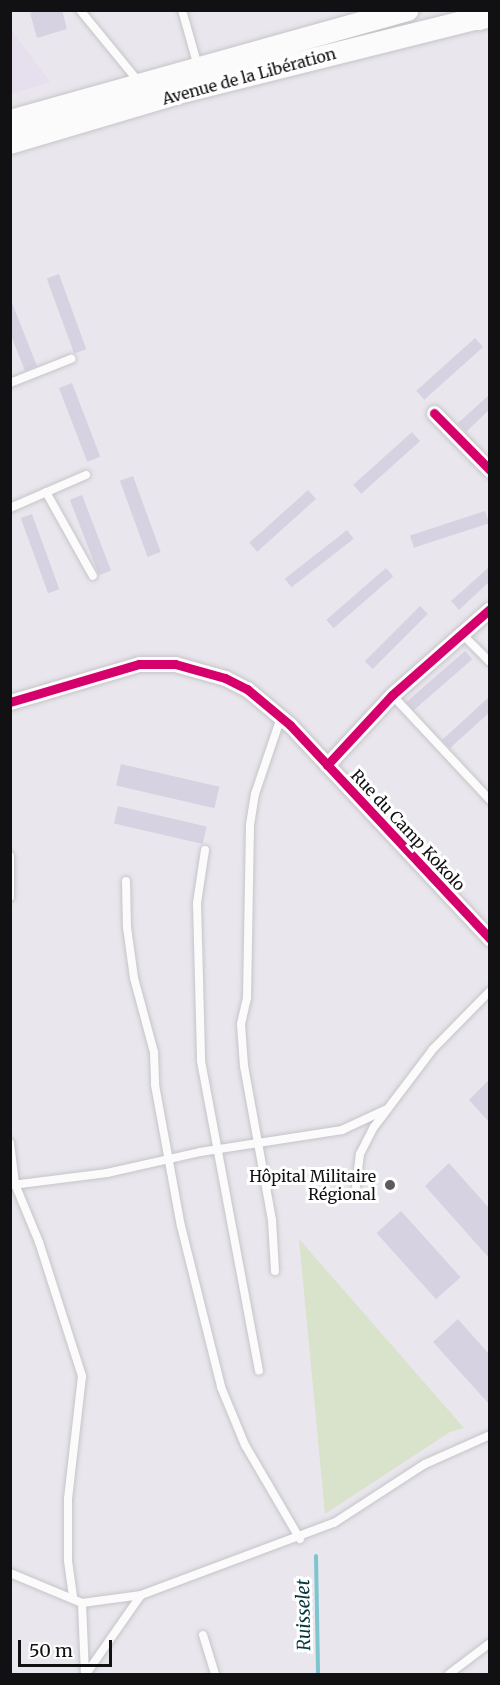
<!DOCTYPE html>
<meta charset="utf-8">
<style>
body{margin:0}
#map{position:relative;width:500px;height:1685px;overflow:hidden;background:#e9e7ed;font-family:Merriweather,serif}
div>[style]{position:absolute}
.education>*{inset:0;background:#e6dfed}
.green>*{inset:0;background:#d9e2cb}
.stream>*{height:4px;margin:-2px;padding:0 2px;transform-origin:2px;border-radius:2px;background:#7fc5d0}
.building>*{inset:0;background:#d7d2e2;transform-origin:0 0}
.roads{filter:drop-shadow(0 0 2px #c6c4c9) drop-shadow(0 0 2px #c6c4c9)}
.service>*{height:8px;margin:-4px;padding:0 4px;transform-origin:4px;border-radius:4px;background:#fcfbfc}
.minor>*{height:15px;margin:-7.5px;padding:0 7.5px;transform-origin:7.5px;border-radius:7.5px;background:#fcfbfc}
.primary>*{height:22px;margin:-11px;padding:0 11px;transform-origin:11px;border-radius:11px;background:#fcfbfc}
.trunk>*{height:24px;margin:-12px;padding:0 12px;transform-origin:12px;border-radius:12px;background:#fcfbfc}
.cycleway>*{height:9px;margin:-4.5px;padding:0 4.5px;transform-origin:4.5px;border-radius:4.5px;background:#d6006c}
.dots>*{width:16px;height:16px;translate:-50% -50%;box-sizing:border-box;border:3px solid #fff;border-radius:50%}
span{translate:-50% -50%;white-space:nowrap;text-align:center;line-height:1.15;-webkit-text-stroke:6px #fff;paint-order:stroke}
.street-label{font-size:16px;color:#111013}
.poi-label{font-size:16px;color:#111013}
.right{translate:-100% -50%;text-align:right}
.water-label{font-size:18px;color:#04363c;font-style:italic}
.frame{position:absolute;inset:0;border:12px solid #111013;pointer-events:none}
.scale{position:absolute;left:18px;top:1640px;width:94px;height:27px;box-sizing:border-box;border:3px solid #111013;border-top:0;padding-left:8px;font-size:18px;line-height:21px;white-space:nowrap;color:#111013;-webkit-text-stroke:4px #fff;paint-order:stroke}
</style>
<div id="map">
<div class="education">
<i style="clip-path:polygon(11px 30px,50px 82px,11px 94px)"></i>
</div>
<div class="green">
<i style="clip-path:polygon(299px 1239px,464px 1428px,450px 1432px,325px 1514px)"></i>
</div>
<div class="stream">
<i style="left:316px;top:1556px;width:118px;rotate:89deg"></i>
</div>
<div class="building">
<i style="clip-path:polygon(40px 10px,62px 10px,67px 29px,37px 38px,30px 13px)"></i>
<i style="left:59px;top:274px;width:80px;height:13px;rotate:70deg"></i>
<i style="clip-path:polygon(10px 298px,37px 366px,25px 371px,10px 333px)"></i>
<i style="left:475px;top:338px;width:12px;height:79px;rotate:48deg"></i>
<i style="left:72px;top:383px;width:79px;height:14px;rotate:69deg"></i>
<i style="clip-path:polygon(489px 395px,489px 410px,466px 432px,458px 423px)"></i>
<i style="left:412px;top:432px;width:12px;height:79px;rotate:48deg"></i>
<i style="left:133px;top:476px;width:81px;height:14px;rotate:70deg"></i>
<i style="left:308px;top:490px;width:12px;height:79px;rotate:48deg"></i>
<i style="left:82px;top:495px;width:81px;height:13px;rotate:69deg"></i>
<i style="left:485px;top:511px;width:13px;height:79px;rotate:72deg"></i>
<i style="left:32px;top:514px;width:80px;height:12px;rotate:70deg"></i>
<i style="left:347px;top:530px;width:11px;height:79px;rotate:52deg"></i>
<i style="clip-path:polygon(489px 567px,489px 582px,459px 610px,451px 601px)"></i>
<i style="left:386px;top:568px;width:11px;height:79px;rotate:49deg"></i>
<i style="left:420px;top:606px;width:11px;height:78px;rotate:45deg"></i>
<i style="left:465px;top:651px;width:11px;height:78px;rotate:49deg"></i>
<i style="clip-path:polygon(489px 697px,489px 713px,450px 748px,442px 740px)"></i>
<i style="left:121px;top:764px;width:101px;height:22px;rotate:13deg"></i>
<i style="left:118px;top:806px;width:91px;height:18px;rotate:13deg"></i>
<i style="clip-path:polygon(489px 1080px,489px 1122px,469px 1100px)"></i>
<i style="clip-path:polygon(449px 1163px,489px 1208px,489px 1258px,425px 1186px)"></i>
<i style="left:401px;top:1211px;width:89px;height:33px;rotate:48deg"></i>
<i style="clip-path:polygon(458px 1319px,489px 1354px,489px 1404px,433px 1342px)"></i>
</div>
<div class="roads">
<div class="service">
<i style="left:80px;top:10px;width:93px;rotate:50.7deg"></i>
<i style="left:182px;top:10px;width:58px;rotate:74.1deg"></i>
<i style="left:10px;top:383px;width:66px;rotate:-21.5deg"></i>
<i style="left:46px;top:492px;width:96px;rotate:60.8deg"></i>
<i style="left:10px;top:508px;width:83px;rotate:-23.5deg"></i>
<i style="left:463px;top:635px;width:38px;rotate:45deg"></i>
<i style="left:392px;top:695px;width:144px;rotate:47deg"></i>
<i style="left:205px;top:850px;width:54px;rotate:98.6deg"></i>
<i style="left:197px;top:903px;width:158px;rotate:88.5deg"></i>
<i style="left:201px;top:1061px;width:315px;rotate:79.4deg"></i>
<i style="left:10px;top:856px;width:41px;rotate:90deg"></i>
<i style="left:126px;top:881px;width:46px;rotate:88.8deg"></i>
<i style="left:127px;top:927px;width:51px;rotate:82.2deg"></i>
<i style="left:134px;top:978px;width:77px;rotate:74.9deg"></i>
<i style="left:154px;top:1052px;width:33px;rotate:88deg"></i>
<i style="left:155px;top:1085px;width:143px;rotate:79.6deg"></i>
<i style="left:181px;top:1226px;width:166px;rotate:76deg"></i>
<i style="left:221px;top:1387px;width:63px;rotate:67.5deg"></i>
<i style="left:245px;top:1445px;width:109px;rotate:59.7deg"></i>
<i style="left:10px;top:1143px;width:41px;rotate:83deg"></i>
<i style="left:15px;top:1184px;width:63px;rotate:67.5deg"></i>
<i style="left:39px;top:1242px;width:141px;rotate:72.2deg"></i>
<i style="left:82px;top:1376px;width:123px;rotate:96.5deg"></i>
<i style="left:68px;top:1498px;width:63px;rotate:90deg"></i>
<i style="left:68px;top:1561px;width:36px;rotate:82deg"></i>
<i style="left:12px;top:1185px;width:96px;rotate:-7.2deg"></i>
<i style="left:107px;top:1173px;width:95px;rotate:-12.7deg"></i>
<i style="left:200px;top:1152px;width:144px;rotate:-8.8deg"></i>
<i style="left:342px;top:1130px;width:50px;rotate:-25deg"></i>
<i style="left:356px;top:1186px;width:32px;rotate:-83deg"></i>
<i style="left:360px;top:1154px;width:30px;rotate:-63deg"></i>
<i style="left:374px;top:1127px;width:98px;rotate:-52.9deg"></i>
<i style="left:433px;top:1049px;width:81px;rotate:-45.5deg"></i>
<i style="left:275px;top:1271px;width:51px;rotate:-93.4deg"></i>
<i style="left:272px;top:1220px;width:157px;rotate:-100.3deg"></i>
<i style="left:244px;top:1066px;width:42px;rotate:-94.1deg"></i>
<i style="left:241px;top:1024px;width:27px;rotate:-77deg"></i>
<i style="left:247px;top:998px;width:173px;rotate:-89deg"></i>
<i style="left:250px;top:825px;width:31px;rotate:-81deg"></i>
<i style="left:255px;top:794px;width:81px;rotate:-71.3deg"></i>
<i style="left:10px;top:1573px;width:78px;rotate:22.6deg"></i>
<i style="left:82px;top:1603px;width:60px;rotate:-7.7deg"></i>
<i style="left:141px;top:1595px;width:206px;rotate:-20.5deg"></i>
<i style="left:334px;top:1523px;width:108px;rotate:-33deg"></i>
<i style="left:425px;top:1464px;width:71px;rotate:-24deg"></i>
<i style="left:82px;top:1603px;width:71px;rotate:87.6deg"></i>
<i style="left:203px;top:1635px;width:41px;rotate:72.9deg"></i>
<i style="left:86px;top:1674px;width:96px;rotate:-55.2deg"></i>
<i style="left:449px;top:1674px;width:51px;rotate:-37.1deg"></i>
</div>
<div class="minor">
<i style="left:434px;top:413px;width:80px;rotate:45.5deg"></i>
<i style="left:10px;top:702px;width:134px;rotate:-16.4deg"></i>
<i style="left:139px;top:664px;width:36px"></i>
<i style="left:175px;top:664px;width:52px;rotate:15.6deg"></i>
<i style="left:225px;top:678px;width:25px;rotate:27deg"></i>
<i style="left:247px;top:689px;width:56px;rotate:39.9deg"></i>
<i style="left:290px;top:725px;width:293px;rotate:46.9deg"></i>
<i style="left:327px;top:765px;width:96px;rotate:-47.1deg"></i>
<i style="left:392px;top:695px;width:130px;rotate:-41.3deg"></i>
</div>
<div class="primary">
<i style="left:10px;top:121px;width:413px;rotate:-15.6deg"></i>
<i style="left:10px;top:143px;width:184px;rotate:-16.5deg"></i>
<i style="left:186px;top:91px;width:301px;rotate:-14deg"></i>
</div>
<div class="trunk">
<i style="left:474px;top:10px;width:9px;rotate:63deg"></i>
<i style="left:478px;top:18px;width:12px;rotate:-14deg"></i>
</div>
</div>
<div class="cycleway">
<i style="left:434px;top:413px;width:80px;rotate:45.5deg"></i>
<i style="left:10px;top:702px;width:134px;rotate:-16.4deg"></i>
<i style="left:139px;top:664px;width:36px"></i>
<i style="left:175px;top:664px;width:52px;rotate:15.6deg"></i>
<i style="left:225px;top:678px;width:25px;rotate:27deg"></i>
<i style="left:247px;top:689px;width:56px;rotate:39.9deg"></i>
<i style="left:290px;top:725px;width:293px;rotate:46.9deg"></i>
<i style="left:327px;top:765px;width:96px;rotate:-47.1deg"></i>
<i style="left:392px;top:695px;width:130px;rotate:-41.3deg"></i>
</div>
<div class="dots">
<i style="left:390px;top:1185px;background:#5d5b5f"></i>
</div>
<div class="street-label">
<span style="left:249px;top:76px;rotate:-15deg">Avenue de la Libération</span>
<span style="left:408px;top:830px;rotate:47deg">Rue du Camp Kokolo</span>
</div>
<div class="poi-label">
<span class="right" style="left:376px;top:1185px">Hôpital Militaire<br>Régional</span>
</div>
<div class="water-label">
<span style="left:304px;top:1615px;rotate:-91deg">Ruisselet</span>
</div>
<div class="frame"></div>
<div class="scale">50 m</div>
</div>
